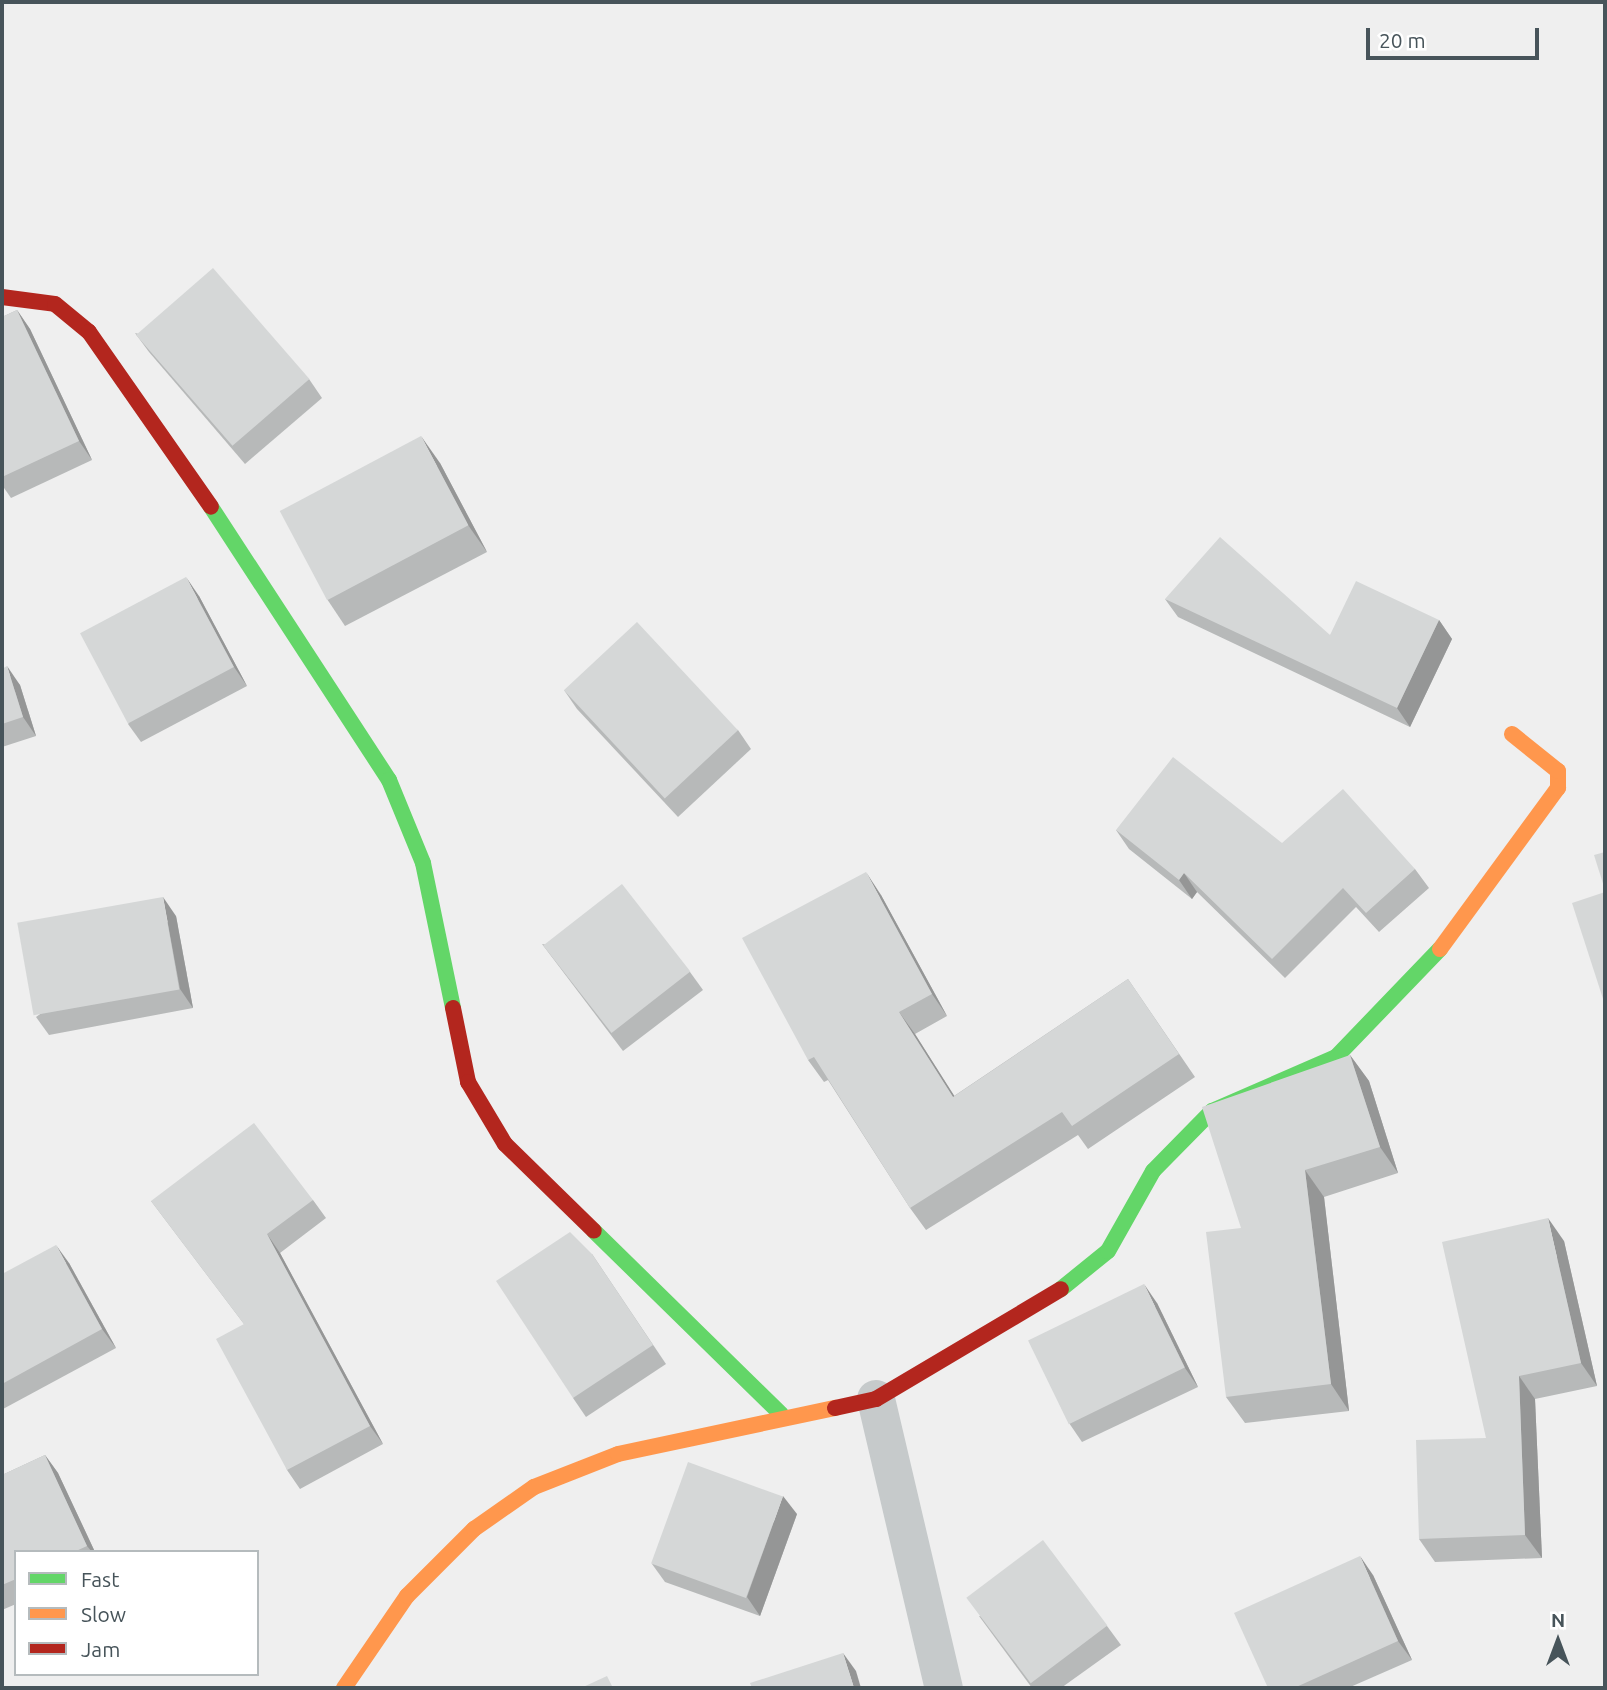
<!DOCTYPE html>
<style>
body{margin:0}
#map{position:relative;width:1607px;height:1690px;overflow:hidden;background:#efefef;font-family:Ubuntu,sans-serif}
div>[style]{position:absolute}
.street>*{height:38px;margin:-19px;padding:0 19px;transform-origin:19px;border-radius:19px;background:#c6cacb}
.fast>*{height:16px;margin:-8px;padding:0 8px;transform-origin:8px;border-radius:8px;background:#63d668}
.slow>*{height:16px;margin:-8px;padding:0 8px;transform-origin:8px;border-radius:8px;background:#ff974d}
.jam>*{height:16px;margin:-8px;padding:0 8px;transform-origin:8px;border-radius:8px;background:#b3261e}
.wall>*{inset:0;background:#b7b9b9}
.shaded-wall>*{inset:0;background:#959696}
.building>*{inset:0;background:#d5d7d7;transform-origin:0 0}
span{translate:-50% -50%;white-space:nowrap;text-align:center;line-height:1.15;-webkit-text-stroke:6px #fff;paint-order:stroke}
.frame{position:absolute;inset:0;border:4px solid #47545a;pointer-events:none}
.legend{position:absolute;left:14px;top:1550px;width:245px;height:126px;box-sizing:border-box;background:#fff;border:2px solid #b5bbbd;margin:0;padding:9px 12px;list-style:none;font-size:21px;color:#47545a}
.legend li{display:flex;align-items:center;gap:14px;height:35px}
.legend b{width:35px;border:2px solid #b5bbbd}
.north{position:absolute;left:1523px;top:1606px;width:70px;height:70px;-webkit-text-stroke:5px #fff;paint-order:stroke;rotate:0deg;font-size:19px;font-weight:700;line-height:28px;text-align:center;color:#47545a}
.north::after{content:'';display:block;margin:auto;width:24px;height:32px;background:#47545a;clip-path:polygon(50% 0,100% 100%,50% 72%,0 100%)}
.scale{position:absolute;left:1366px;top:28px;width:173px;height:32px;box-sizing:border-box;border:4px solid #47545a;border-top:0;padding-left:9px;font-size:21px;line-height:24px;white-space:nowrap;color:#47545a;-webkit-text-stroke:5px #fff;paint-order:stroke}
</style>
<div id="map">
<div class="street">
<i style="left:876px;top:1399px;width:297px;rotate:76.8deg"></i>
</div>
<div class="fast">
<i style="left:211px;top:507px;width:326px;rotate:56.9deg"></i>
<i style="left:389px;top:780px;width:90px;rotate:67.7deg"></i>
<i style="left:423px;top:863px;width:148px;rotate:78.3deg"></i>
<i style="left:594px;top:1231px;width:262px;rotate:44.4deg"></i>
<i style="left:1061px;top:1289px;width:60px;rotate:-39deg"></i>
<i style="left:1108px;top:1251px;width:92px;rotate:-60.6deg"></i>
<i style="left:1153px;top:1171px;width:84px;rotate:-45.5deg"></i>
<i style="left:1212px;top:1111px;width:135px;rotate:-23.5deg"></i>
<i style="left:1336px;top:1057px;width:150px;rotate:-46.1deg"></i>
</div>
<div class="slow">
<i style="left:1440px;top:949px;width:200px;rotate:-53.8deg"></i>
<i style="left:1558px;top:788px;width:17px;rotate:-90deg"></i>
<i style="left:1558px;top:771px;width:59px;rotate:-141.2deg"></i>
<i style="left:344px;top:1688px;width:112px;rotate:-55.6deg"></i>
<i style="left:407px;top:1596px;width:95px;rotate:-45deg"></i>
<i style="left:474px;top:1529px;width:73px;rotate:-35deg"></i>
<i style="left:534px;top:1487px;width:90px;rotate:-21.4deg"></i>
<i style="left:618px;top:1454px;width:222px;rotate:-12deg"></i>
</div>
<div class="jam">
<i style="left:2px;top:297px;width:53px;rotate:7.5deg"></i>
<i style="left:55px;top:304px;width:44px;rotate:39.5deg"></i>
<i style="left:89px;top:332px;width:213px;rotate:55.1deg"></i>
<i style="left:453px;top:1008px;width:76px;rotate:78.5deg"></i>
<i style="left:468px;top:1082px;width:72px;rotate:59.2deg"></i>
<i style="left:505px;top:1144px;width:124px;rotate:44.3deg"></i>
<i style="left:835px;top:1408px;width:42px;rotate:-12.4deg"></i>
<i style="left:876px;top:1399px;width:215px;rotate:-30.7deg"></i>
</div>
<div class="wall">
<i style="clip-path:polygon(17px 310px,30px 329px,92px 460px,11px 498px,2px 485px,2px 317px)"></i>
<i style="clip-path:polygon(135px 333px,309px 379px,322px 398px,245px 464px,149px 352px)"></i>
<i style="clip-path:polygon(440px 463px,487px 552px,345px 626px,327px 599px)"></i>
<i style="clip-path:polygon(199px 596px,247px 686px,141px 742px,128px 724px)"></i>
<i style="clip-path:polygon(1165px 599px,1330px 635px,1439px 620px,1452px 639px,1410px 727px,1178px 617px)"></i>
<i style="clip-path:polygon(2px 669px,20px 685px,36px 736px,2px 747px)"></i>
<i style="clip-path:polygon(564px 690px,738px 730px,751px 749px,678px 817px,577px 709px)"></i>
<i style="clip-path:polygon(1116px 830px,1282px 843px,1415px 869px,1429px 888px,1379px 932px,1356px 907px,1285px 978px,1197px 892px,1192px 899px,1129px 849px)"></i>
<i style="clip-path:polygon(881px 895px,947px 1016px,915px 1034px,954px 1096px,1128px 979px,1195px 1077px,1088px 1149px,1078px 1135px,926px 1230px,910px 1208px,828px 1080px,824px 1082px,808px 1060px)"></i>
<i style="clip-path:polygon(176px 916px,193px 1008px,49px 1035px,36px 1017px)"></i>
<i style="clip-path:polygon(542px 944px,690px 972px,703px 990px,623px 1051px)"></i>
<i style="clip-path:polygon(1350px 1055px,1369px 1081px,1398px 1173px,1324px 1197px,1349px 1411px,1245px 1423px,1226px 1397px,1241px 1228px)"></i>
<i style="clip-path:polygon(313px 1200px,326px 1218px,280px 1253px,383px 1444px,300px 1489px,287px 1470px,244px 1324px,151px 1201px)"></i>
<i style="clip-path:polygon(1564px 1241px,1597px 1386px,1535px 1399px,1542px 1558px,1435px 1562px,1419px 1539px,1486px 1438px)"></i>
<i style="clip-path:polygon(592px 1254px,666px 1364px,586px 1417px,573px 1398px)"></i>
<i style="clip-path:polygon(69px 1263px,116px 1348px,3px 1409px,2px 1274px)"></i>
<i style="clip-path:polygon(1157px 1303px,1198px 1387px,1082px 1442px,1069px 1423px)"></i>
<i style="clip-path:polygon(45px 1455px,58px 1473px,95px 1552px,16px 1552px,16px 1604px,2px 1610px,2px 1475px)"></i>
<i style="clip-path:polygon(797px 1514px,760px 1616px,665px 1582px,652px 1564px)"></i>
<i style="clip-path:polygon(1373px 1575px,1412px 1660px,1348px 1688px,1268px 1688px)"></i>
<i style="clip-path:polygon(979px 1616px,1107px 1626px,1121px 1645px,1061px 1688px,1032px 1688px)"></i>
</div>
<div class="shaded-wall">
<i style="clip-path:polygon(17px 310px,30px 329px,92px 460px,79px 441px)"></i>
<i style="clip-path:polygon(421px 436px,440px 463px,487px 552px,468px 525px)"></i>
<i style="clip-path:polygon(186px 577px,199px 596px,247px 686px,234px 667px)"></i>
<i style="clip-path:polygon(1439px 620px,1452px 639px,1410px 727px,1397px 708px)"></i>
<i style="clip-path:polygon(7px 666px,20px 685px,36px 736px,23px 717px)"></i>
<i style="clip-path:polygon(866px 872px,881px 895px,947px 1016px,932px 994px)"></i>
<i style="clip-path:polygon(1184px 873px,1197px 892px,1192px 899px,1179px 880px)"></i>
<i style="clip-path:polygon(163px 897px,176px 916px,193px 1008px,180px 989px)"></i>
<i style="clip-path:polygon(899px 1012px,915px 1034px,969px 1119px,953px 1097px)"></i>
<i style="clip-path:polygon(1350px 1055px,1369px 1081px,1398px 1173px,1380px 1147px)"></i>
<i style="clip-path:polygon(1305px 1170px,1324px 1197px,1349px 1411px,1331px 1384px)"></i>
<i style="clip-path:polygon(1548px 1218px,1564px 1241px,1597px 1386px,1581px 1363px)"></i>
<i style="clip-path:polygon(267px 1234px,280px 1253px,383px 1444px,370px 1426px)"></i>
<i style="clip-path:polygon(56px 1245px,69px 1263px,116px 1348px,102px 1329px)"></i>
<i style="clip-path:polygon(1144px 1284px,1157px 1303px,1198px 1387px,1185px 1368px)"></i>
<i style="clip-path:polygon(1519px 1376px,1535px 1399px,1542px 1558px,1525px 1535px)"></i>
<i style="clip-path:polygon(45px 1455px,58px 1473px,95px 1552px,92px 1552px,87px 1546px)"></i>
<i style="clip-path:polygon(783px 1496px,797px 1514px,760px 1616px,747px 1597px)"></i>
<i style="clip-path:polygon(1360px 1556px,1373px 1575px,1412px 1660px,1398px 1641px)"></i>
<i style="clip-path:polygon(843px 1653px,856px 1671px,861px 1688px,854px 1688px)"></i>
</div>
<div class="building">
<i style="left:213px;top:268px;width:147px;height:102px;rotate:49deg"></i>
<i style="clip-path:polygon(17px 310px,79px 441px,2px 477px,2px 317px)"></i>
<i style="left:421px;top:436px;width:101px;height:160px;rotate:62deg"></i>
<i style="clip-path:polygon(1220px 537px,1330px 635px,1356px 581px,1439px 620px,1397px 708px,1165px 599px)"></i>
<i style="left:186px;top:577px;width:102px;height:120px;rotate:62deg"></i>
<i style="left:637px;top:622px;width:148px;height:100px;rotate:47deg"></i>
<i style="clip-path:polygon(7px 666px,23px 717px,2px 724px,2px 669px)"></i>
<i style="clip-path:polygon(1173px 757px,1282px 843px,1343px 789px,1415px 869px,1366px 913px,1343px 888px,1272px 959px,1184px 873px,1179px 880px,1116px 830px)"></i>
<i style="clip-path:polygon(1605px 852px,1605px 890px,1594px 855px)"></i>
<i style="clip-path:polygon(866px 872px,932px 994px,899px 1012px,953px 1097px,1128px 979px,1179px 1054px,1072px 1126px,1062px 1112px,910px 1208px,814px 1057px,808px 1060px,742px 938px)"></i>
<i style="left:622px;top:884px;width:111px;height:100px;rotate:52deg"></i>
<i style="clip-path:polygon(1605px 892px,1605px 1005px,1572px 903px)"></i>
<i style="left:163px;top:897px;width:94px;height:148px;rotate:80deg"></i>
<i style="clip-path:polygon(1350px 1055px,1380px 1147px,1305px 1170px,1331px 1384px,1226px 1397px,1206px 1232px,1241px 1228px,1202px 1107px)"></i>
<i style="clip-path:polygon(254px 1123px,313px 1200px,267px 1234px,370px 1426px,287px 1470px,216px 1339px,244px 1324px,151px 1201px)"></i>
<i style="clip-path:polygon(1548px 1218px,1581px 1363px,1519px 1376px,1525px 1535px,1419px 1539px,1416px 1440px,1486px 1438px,1442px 1242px)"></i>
<i style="clip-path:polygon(570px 1232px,592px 1254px,653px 1345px,573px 1398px,496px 1281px)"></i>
<i style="clip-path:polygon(56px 1245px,102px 1329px,2px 1384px,2px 1274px)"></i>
<i style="left:1144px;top:1284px;width:93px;height:129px;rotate:64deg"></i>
<i style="clip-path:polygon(45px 1455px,87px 1546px,74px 1552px,16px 1552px,16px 1579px,2px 1585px,2px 1475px)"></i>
<i style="left:688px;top:1462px;width:101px;height:108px;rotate:20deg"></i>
<i style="left:1043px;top:1540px;width:107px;height:96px;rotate:53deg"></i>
<i style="clip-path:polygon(1360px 1556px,1398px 1641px,1294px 1688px,1268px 1688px,1234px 1613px)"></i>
<i style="clip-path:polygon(843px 1653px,854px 1688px,752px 1688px,750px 1683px)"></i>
<i style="clip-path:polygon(607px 1676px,613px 1688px,581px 1688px)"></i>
</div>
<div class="frame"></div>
<ul class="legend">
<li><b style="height:9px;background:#63d668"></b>Fast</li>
<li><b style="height:9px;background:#ff974d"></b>Slow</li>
<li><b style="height:9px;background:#b3261e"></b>Jam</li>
</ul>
<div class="north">N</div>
<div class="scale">20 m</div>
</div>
